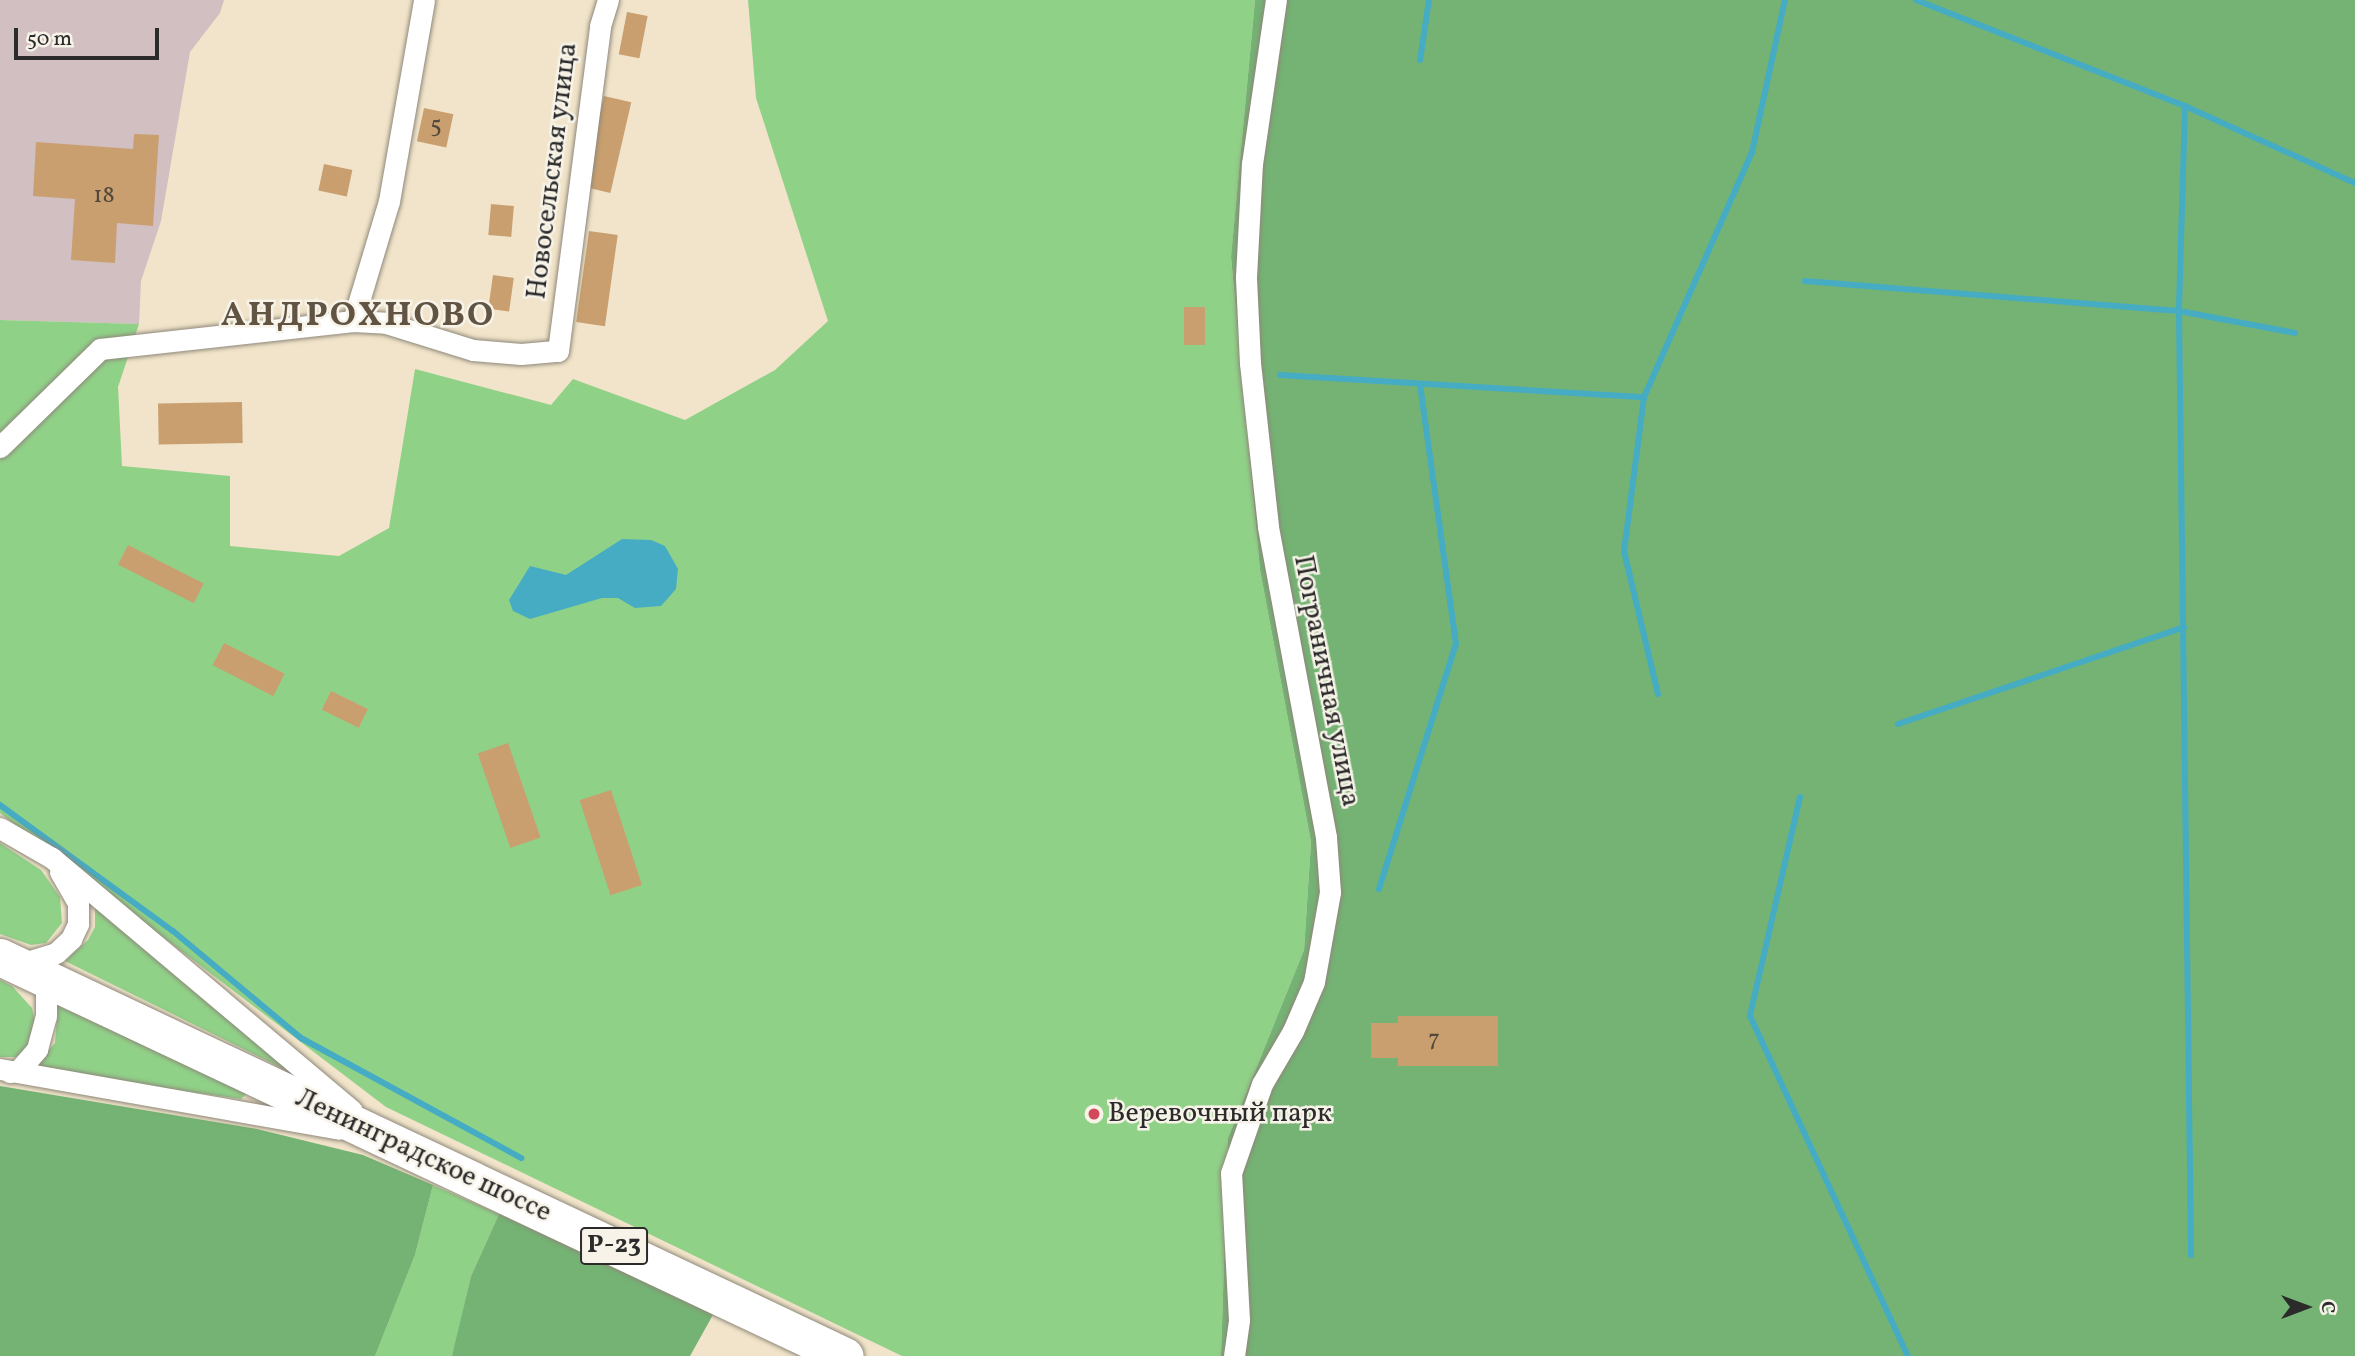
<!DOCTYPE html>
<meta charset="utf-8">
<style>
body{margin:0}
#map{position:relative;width:2355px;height:1356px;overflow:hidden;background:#f1e4ca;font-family:Vollkorn,serif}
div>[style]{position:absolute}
.industrial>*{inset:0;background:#d2bfc1}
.green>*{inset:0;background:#90d188}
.forest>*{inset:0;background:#74b374}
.water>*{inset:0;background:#45acc4}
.stream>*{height:6px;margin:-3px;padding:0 3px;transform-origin:3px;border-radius:3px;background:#45acc4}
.building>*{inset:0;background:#c99f6f;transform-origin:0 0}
.roads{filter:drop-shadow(0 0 2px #8e887a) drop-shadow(0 0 2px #8e887a)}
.street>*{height:21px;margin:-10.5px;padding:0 10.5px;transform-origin:10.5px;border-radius:10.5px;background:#fff}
.highway>*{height:37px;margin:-18.5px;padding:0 18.5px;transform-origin:18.5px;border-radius:18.5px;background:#fff}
.dots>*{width:19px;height:19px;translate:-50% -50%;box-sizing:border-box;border:4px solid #f7f3e8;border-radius:50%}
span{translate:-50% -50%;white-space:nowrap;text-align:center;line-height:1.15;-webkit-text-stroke:5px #f7f3e8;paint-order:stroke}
.number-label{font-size:24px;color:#52483c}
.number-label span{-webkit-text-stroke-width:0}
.shield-label span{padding:2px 5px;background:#f7f3e8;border:2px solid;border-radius:5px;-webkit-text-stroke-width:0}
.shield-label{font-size:26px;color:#2b2b2b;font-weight:700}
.street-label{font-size:28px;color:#2b2b2b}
.poi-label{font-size:28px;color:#2b2b2b}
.left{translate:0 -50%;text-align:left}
.district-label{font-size:35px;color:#625443;font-weight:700;letter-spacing:2px}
.north{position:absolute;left:2271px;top:1272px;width:70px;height:70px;-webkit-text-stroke:5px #f7f3e8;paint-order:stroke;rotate:90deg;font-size:19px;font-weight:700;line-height:28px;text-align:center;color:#2b2b2b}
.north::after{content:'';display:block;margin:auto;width:24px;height:32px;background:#2b2b2b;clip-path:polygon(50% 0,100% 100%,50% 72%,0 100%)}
.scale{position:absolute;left:14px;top:28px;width:145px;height:32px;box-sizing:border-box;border:4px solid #2b2b2b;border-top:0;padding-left:9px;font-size:21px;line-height:24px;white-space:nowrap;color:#2b2b2b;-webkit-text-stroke:5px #f7f3e8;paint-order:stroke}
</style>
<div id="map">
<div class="industrial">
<i style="clip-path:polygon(0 0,224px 0,220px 13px,190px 52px,161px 221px,141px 281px,139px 324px,0 320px)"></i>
</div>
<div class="green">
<i style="clip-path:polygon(748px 0,1255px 0,1231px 258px,1260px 570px,1311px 842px,1304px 950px,1228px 1138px,1221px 1356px,902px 1356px,386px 1107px,0 813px,0 320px,139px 324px,118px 387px,122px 466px,230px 476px,230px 546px,339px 556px,389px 528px,415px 369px,551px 405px,573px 379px,685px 420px,775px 370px,828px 321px,756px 98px)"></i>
<i style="clip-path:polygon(0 843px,41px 870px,60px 897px,62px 923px,46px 943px,31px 945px,0 934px)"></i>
<i style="clip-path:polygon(95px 906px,285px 1063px,284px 1069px,65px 961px,88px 940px,95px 927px)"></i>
<i style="clip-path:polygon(0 980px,12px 986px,32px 1008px,36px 1028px,26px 1050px,16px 1057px,0 1057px)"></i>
<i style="clip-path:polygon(58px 1006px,245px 1089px,247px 1093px,241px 1099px,32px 1069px,55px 1043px)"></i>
<i style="clip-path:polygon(433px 1185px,499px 1214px,471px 1276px,455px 1346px,452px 1356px,375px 1356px,415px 1255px)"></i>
</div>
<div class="forest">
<i style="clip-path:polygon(1255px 0,2355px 0,2355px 1356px,1221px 1356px,1228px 1138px,1304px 950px,1311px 842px,1260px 570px,1231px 257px)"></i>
<i style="clip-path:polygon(0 1086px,257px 1129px,363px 1155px,433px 1185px,415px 1255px,375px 1356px,0 1356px)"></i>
<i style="clip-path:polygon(499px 1214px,714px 1313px,690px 1356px,452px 1356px,471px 1276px)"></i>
</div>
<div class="water">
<i style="clip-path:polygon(622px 539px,651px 540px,665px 546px,678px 569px,676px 589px,661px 606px,635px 608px,618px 598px,602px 598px,530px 619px,513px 611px,509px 600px,530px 566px,566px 575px)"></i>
</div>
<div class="stream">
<i style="left:1916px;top:0;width:289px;rotate:21.5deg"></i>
<i style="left:2185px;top:106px;width:187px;rotate:24.4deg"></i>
<i style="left:1420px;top:60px;width:61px;rotate:-81.5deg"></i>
<i style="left:2185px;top:106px;width:205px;rotate:91.7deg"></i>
<i style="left:2179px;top:311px;width:944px;rotate:89.27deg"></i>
<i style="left:1805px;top:281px;width:375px;rotate:4.6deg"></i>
<i style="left:2179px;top:311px;width:118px;rotate:10.7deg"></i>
<i style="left:1280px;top:375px;width:365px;rotate:3.5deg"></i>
<i style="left:1658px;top:694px;width:147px;rotate:-103.4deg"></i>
<i style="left:1624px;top:551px;width:155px;rotate:-82.6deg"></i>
<i style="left:1644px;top:397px;width:268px;rotate:-66.2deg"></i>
<i style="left:1752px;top:152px;width:156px;rotate:-77.8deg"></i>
<i style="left:1898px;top:724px;width:302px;rotate:-18.7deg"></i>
<i style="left:1800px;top:797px;width:225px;rotate:102.9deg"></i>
<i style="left:1750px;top:1016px;width:375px;rotate:65.1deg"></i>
<i style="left:0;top:805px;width:214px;rotate:36.1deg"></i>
<i style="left:173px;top:931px;width:167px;rotate:39.9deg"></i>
<i style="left:301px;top:1038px;width:251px;rotate:28.6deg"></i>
<i style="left:1379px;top:889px;width:257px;rotate:-72.6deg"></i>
<i style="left:1456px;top:644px;width:262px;rotate:-97.9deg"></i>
</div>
<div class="building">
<i style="left:627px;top:12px;width:21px;height:43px;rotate:11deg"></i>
<i style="left:604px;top:96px;width:28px;height:93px;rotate:13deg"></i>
<i style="left:424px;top:108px;width:30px;height:34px;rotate:12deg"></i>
<i style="clip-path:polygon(134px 134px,159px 135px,153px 226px,117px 223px,115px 263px,71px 260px,75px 199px,33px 196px,36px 142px,133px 149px)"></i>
<i style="left:324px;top:164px;width:29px;height:27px;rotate:12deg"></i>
<i style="left:491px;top:204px;width:23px;height:31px;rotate:5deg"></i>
<i style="left:589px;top:231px;width:29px;height:92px;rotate:8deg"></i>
<i style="left:493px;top:275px;width:21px;height:34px;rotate:8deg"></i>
<i style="left:1184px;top:307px;width:21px;height:38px"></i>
<i style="left:242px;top:402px;width:41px;height:84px;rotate:89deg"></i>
<i style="left:128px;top:545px;width:85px;height:22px;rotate:27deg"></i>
<i style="left:224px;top:643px;width:68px;height:25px;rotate:27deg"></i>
<i style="left:331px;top:691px;width:41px;height:21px;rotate:26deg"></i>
<i style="left:508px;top:743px;width:100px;height:32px;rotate:71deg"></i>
<i style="left:611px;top:790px;width:100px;height:33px;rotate:72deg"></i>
<i style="clip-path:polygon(1398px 1016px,1498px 1016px,1498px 1066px,1398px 1066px,1398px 1058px,1371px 1058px,1371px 1023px,1398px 1023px)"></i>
</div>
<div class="roads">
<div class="street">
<i style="left:353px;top:321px;width:125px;rotate:-73.3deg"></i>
<i style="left:389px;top:201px;width:204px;rotate:-80.1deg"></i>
<i style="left:0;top:447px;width:140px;rotate:-44.4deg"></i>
<i style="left:100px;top:349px;width:255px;rotate:-6.3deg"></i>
<i style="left:353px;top:321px;width:33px;rotate:3deg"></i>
<i style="left:386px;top:323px;width:91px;rotate:17.2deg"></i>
<i style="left:473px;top:350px;width:48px;rotate:4.8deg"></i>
<i style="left:521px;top:354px;width:37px;rotate:-5deg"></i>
<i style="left:558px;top:351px;width:328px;rotate:-82.6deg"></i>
<i style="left:600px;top:26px;width:27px;rotate:-73deg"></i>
<i style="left:0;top:828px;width:60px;rotate:30deg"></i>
<i style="left:52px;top:858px;width:392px;rotate:40.1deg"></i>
<i style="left:17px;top:965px;width:41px;rotate:-17.1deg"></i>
<i style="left:56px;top:953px;width:21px;rotate:-43deg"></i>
<i style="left:71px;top:939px;width:17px;rotate:-65deg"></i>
<i style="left:78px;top:924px;width:21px;rotate:-90deg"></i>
<i style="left:78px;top:903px;width:36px;rotate:-120deg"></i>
<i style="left:0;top:1069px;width:344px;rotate:10deg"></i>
<i style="left:10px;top:1072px;width:9px;rotate:-13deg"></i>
<i style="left:19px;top:1070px;width:28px;rotate:-49deg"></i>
<i style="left:37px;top:1049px;width:34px;rotate:-75deg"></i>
<i style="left:46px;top:1016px;width:37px;rotate:-90deg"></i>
<i style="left:1234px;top:1356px;width:36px;rotate:-82deg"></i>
<i style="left:1239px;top:1320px;width:147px;rotate:-93.1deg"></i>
<i style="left:1231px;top:1173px;width:94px;rotate:-70.8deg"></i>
<i style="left:1262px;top:1084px;width:61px;rotate:-59.7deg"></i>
<i style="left:1293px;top:1031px;width:53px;rotate:-66.8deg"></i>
<i style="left:1314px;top:982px;width:91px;rotate:-79.9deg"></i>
<i style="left:1330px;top:892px;width:55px;rotate:-94.2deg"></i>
<i style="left:1326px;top:837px;width:316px;rotate:-100.6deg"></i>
<i style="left:1268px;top:526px;width:164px;rotate:-96.3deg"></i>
<i style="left:1250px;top:363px;width:86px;rotate:-92.7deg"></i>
<i style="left:1246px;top:277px;width:113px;rotate:-87deg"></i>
<i style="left:1252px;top:164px;width:166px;rotate:-81.7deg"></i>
</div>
<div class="highway">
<i style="left:0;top:957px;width:934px;rotate:25.28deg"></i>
</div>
</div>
<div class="dots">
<i style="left:1094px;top:1114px;background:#d1495b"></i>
</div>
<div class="number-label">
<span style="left:436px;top:127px">5</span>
<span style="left:104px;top:197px">18</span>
<span style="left:1434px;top:1041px">7</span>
</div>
<div class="shield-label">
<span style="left:614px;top:1246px">Р-23</span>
</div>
<div class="street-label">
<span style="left:553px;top:171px;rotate:-83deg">Новосельская улица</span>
<span style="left:1326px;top:681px;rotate:79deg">Пограничная улица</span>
<span style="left:423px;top:1156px;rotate:25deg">Ленинградское шоссе</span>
</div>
<div class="poi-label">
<span class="left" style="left:1108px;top:1114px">Веревочный парк</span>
</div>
<div class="district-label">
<span style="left:358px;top:316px">АНДРОХНОВО</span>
</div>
<div class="north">С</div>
<div class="scale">50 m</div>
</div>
